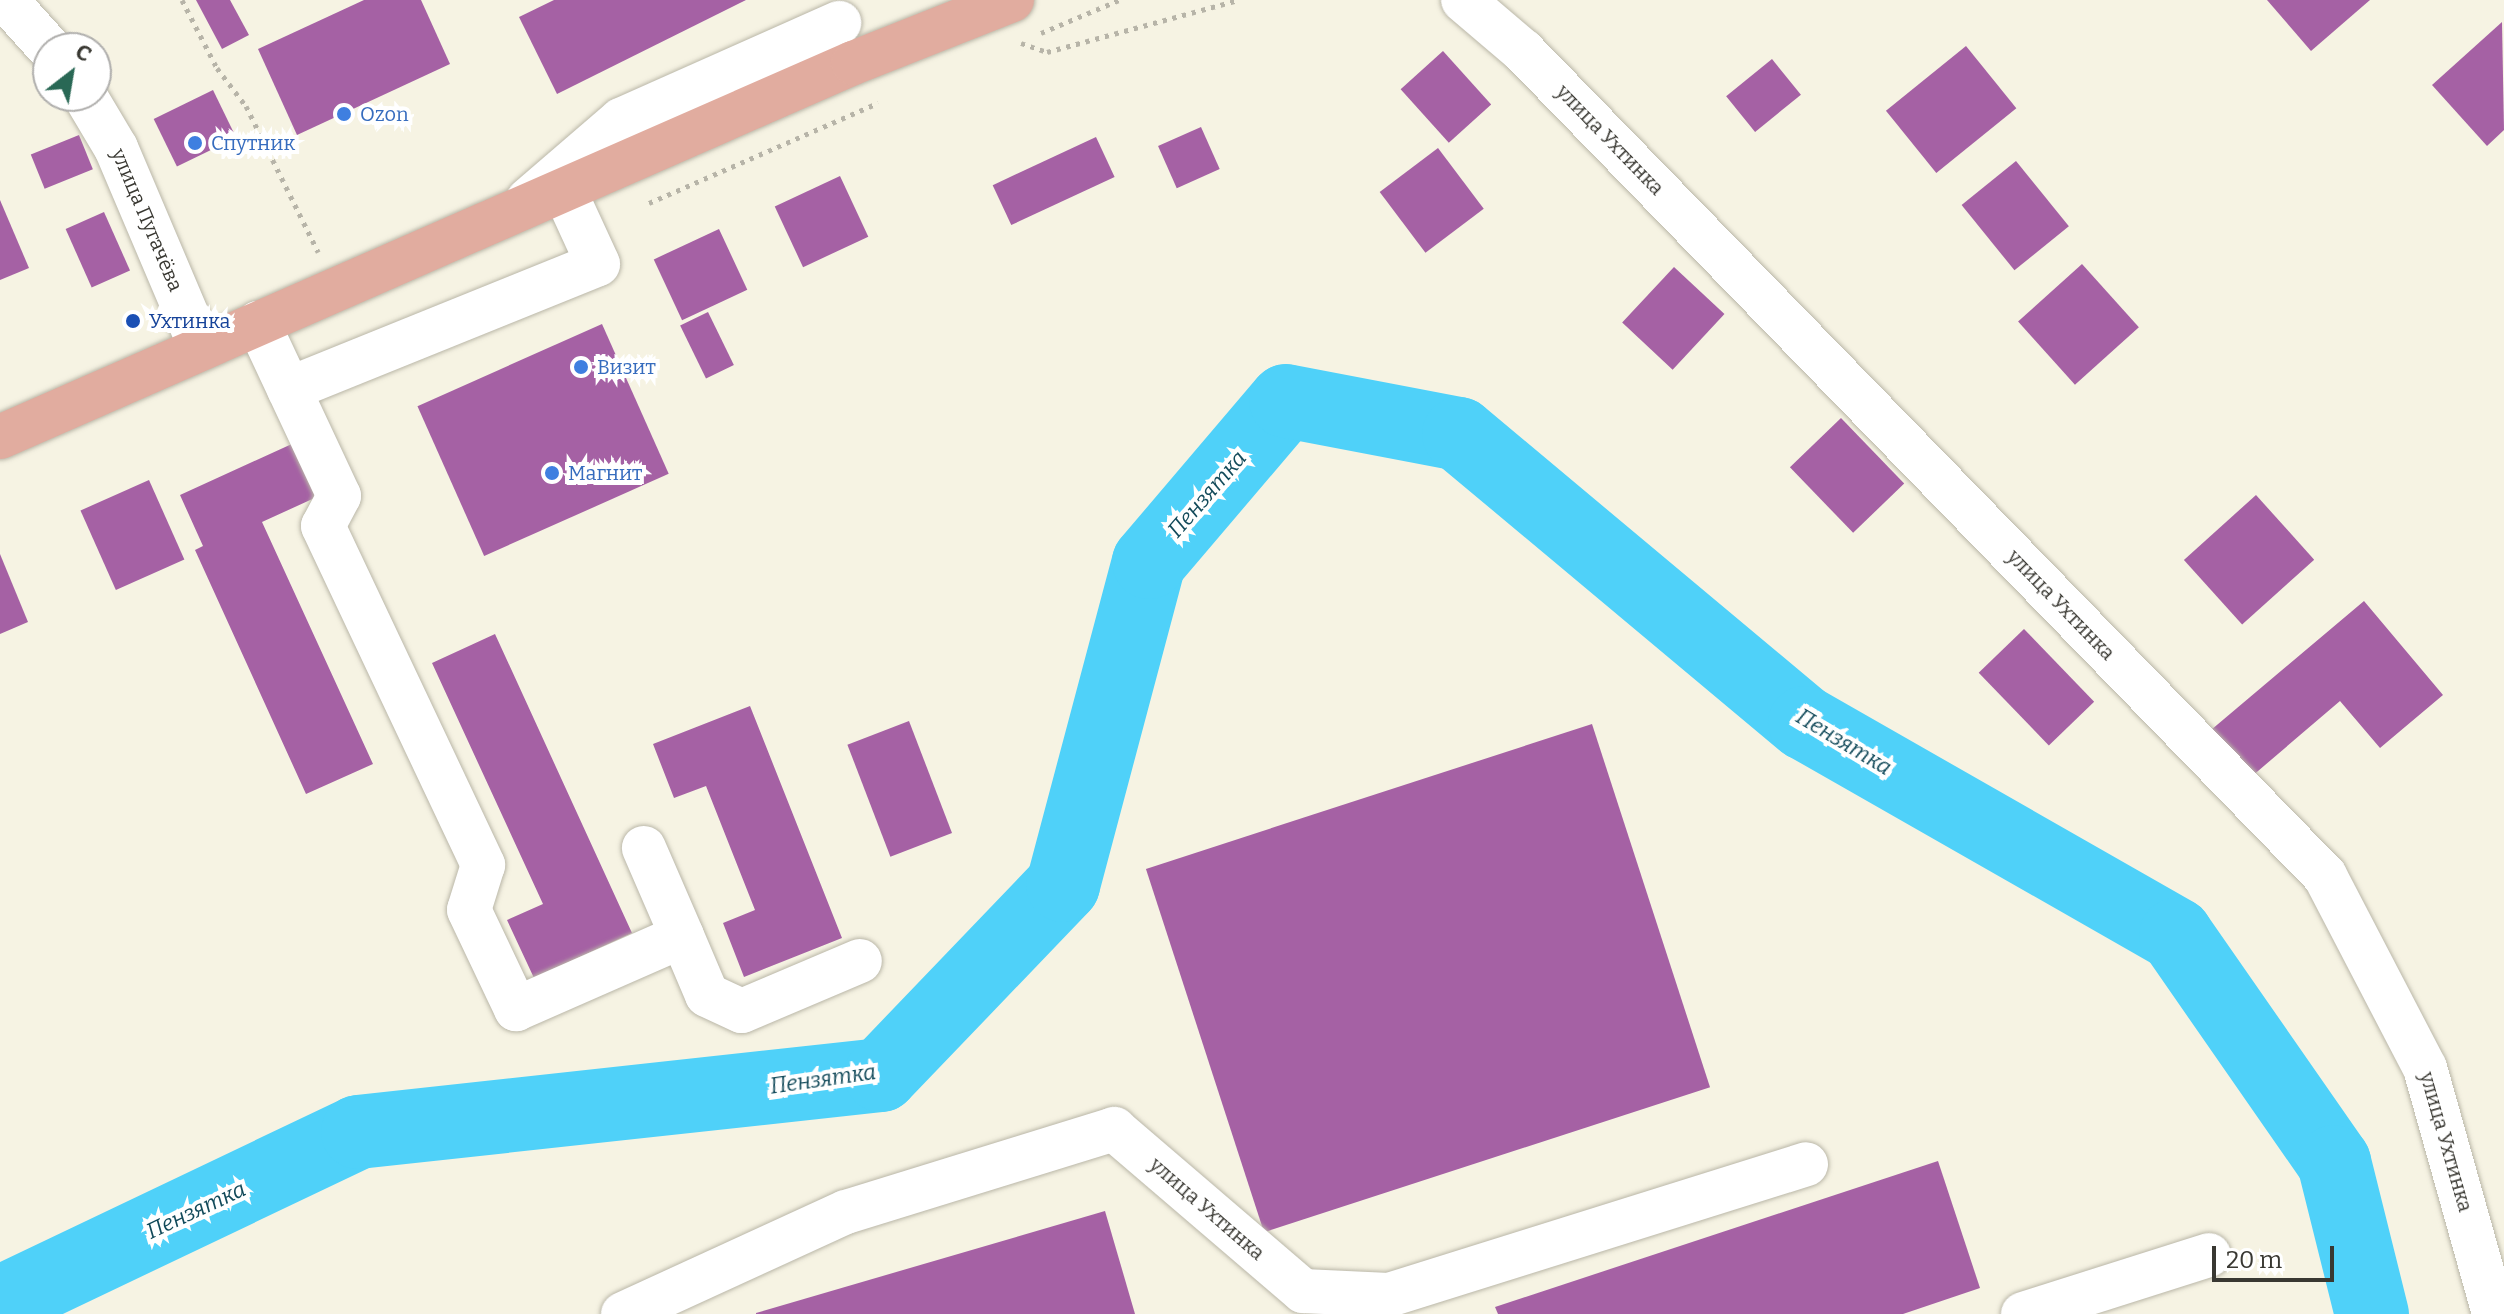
<!DOCTYPE html>
<meta charset="utf-8">
<style>
body{margin:0}
#map{position:relative;width:2504px;height:1314px;overflow:hidden;background:#f6f3e3;font-family:Bitter,serif}
div>[style]{position:absolute}
.river>*{height:74px;margin:-37px;padding:0 37px;transform-origin:37px;border-radius:37px;background:#4fd1f9}
.building>*{inset:0;background:#a561a4;transform-origin:0 0}
.path>*{height:5px;margin-top:-2.5px;transform-origin:0;background:repeating-linear-gradient(90deg,#b7b4a8 0 4px,transparent 0 10px)}
.roads{filter:drop-shadow(0 0 2px #bab7a8) drop-shadow(0 0 2px #bab7a8)}
.minor>*{height:44px;margin:-22px;padding:0 22px;transform-origin:22px;border-radius:22px;background:#fff}
.major>*{height:44px;margin:-22px;padding:0 22px;transform-origin:22px;border-radius:22px;background:#e1ac9f}
.dots>*{width:22px;height:22px;translate:-50% -50%;box-sizing:border-box;border:4px solid #fff;border-radius:50%}
span{translate:-50% -50%;white-space:nowrap;text-align:center;line-height:1.15;-webkit-text-stroke:8px #fff;paint-order:stroke}
.shop-label{font-size:20px;color:#366cbe}
.left{translate:0 -50%;text-align:left}
.street-label{font-size:20px;color:#393832}
.transit-label{font-size:20px;color:#164399}
.water-label{font-size:22px;color:#124a5a;font-style:italic}
.north{position:absolute;left:32px;top:32px;width:80px;height:80px;box-sizing:border-box;background:#fff;border:2px solid #b0afad;border-radius:50%;rotate:31deg;font-size:22px;font-weight:700;line-height:32px;text-align:center;color:#393832}
.north::after{content:'';display:block;margin:auto;width:28px;height:36px;background:#296855;clip-path:polygon(50% 0,100% 100%,50% 72%,0 100%)}
.scale{position:absolute;left:2212px;top:1246px;width:122px;height:36px;box-sizing:border-box;border:4px solid #393832;border-top:0;padding-left:10px;font-size:24px;line-height:28px;white-space:nowrap;color:#393832;-webkit-text-stroke:6px #fff;paint-order:stroke}
</style>
<div id="map">
<div class="river">
<i style="left:0;top:1303px;width:397px;rotate:-25.5deg"></i>
<i style="left:358px;top:1132px;width:526px;rotate:-6.22deg"></i>
<i style="left:881px;top:1075px;width:263px;rotate:-46.2deg"></i>
<i style="left:1063px;top:885px;width:334px;rotate:-75.1deg"></i>
<i style="left:1149px;top:562px;width:211px;rotate:-49.6deg"></i>
<i style="left:1286px;top:401px;width:176px;rotate:10.8deg"></i>
<i style="left:1459px;top:434px;width:451px;rotate:39.9deg"></i>
<i style="left:1805px;top:723px;width:427px;rotate:29.7deg"></i>
<i style="left:2176px;top:935px;width:277px;rotate:55.2deg"></i>
<i style="left:2334px;top:1162px;width:157px;rotate:76deg"></i>
</div>
<div class="building">
<i style="clip-path:polygon(196px 0,230px 0,249px 35px,222px 49px)"></i>
<i style="clip-path:polygon(364px 0,421px 0,450px 64px,297px 135px,258px 49px)"></i>
<i style="clip-path:polygon(554px 0,746px 0,557px 94px,519px 17px)"></i>
<i style="clip-path:polygon(2267px 0,2370px 0,2311px 51px)"></i>
<i style="clip-path:polygon(2502px 22px,2504px 130px,2487px 146px,2432px 85px)"></i>
<i style="left:1966px;top:46px;width:80px;height:103px;rotate:51deg"></i>
<i style="left:1443px;top:51px;width:72px;height:57px;rotate:48deg"></i>
<i style="left:1772px;top:59px;width:46px;height:59px;rotate:51deg"></i>
<i style="left:213px;top:90px;width:53px;height:66px;rotate:64deg"></i>
<i style="left:1201px;top:127px;width:46px;height:47px;rotate:66deg"></i>
<i style="left:79px;top:135px;width:37px;height:52px;rotate:68deg"></i>
<i style="left:1096px;top:137px;width:44px;height:114px;rotate:65deg"></i>
<i style="left:1438px;top:148px;width:76px;height:73px;rotate:53deg"></i>
<i style="left:2016px;top:161px;width:84px;height:70px;rotate:51deg"></i>
<i style="left:840px;top:176px;width:67px;height:72px;rotate:65deg"></i>
<i style="clip-path:polygon(0 200px,29px 268px,0 280px)"></i>
<i style="left:104px;top:212px;width:64px;height:42px;rotate:66deg"></i>
<i style="left:719px;top:229px;width:67px;height:72px;rotate:65deg"></i>
<i style="left:2082px;top:264px;width:85px;height:86px;rotate:48deg"></i>
<i style="left:1674px;top:267px;width:69px;height:76px;rotate:43deg"></i>
<i style="left:708px;top:312px;width:59px;height:31px;rotate:64deg"></i>
<i style="left:602px;top:324px;width:164px;height:202px;rotate:66deg"></i>
<i style="left:1841px;top:418px;width:91px;height:71px;rotate:46deg"></i>
<i style="clip-path:polygon(294px 443px,319px 496px,262px 522px,373px 764px,306px 794px,195px 550px,203px 546px,180px 495px)"></i>
<i style="left:149px;top:480px;width:87px;height:75px;rotate:66deg"></i>
<i style="left:2256px;top:495px;width:87px;height:97px;rotate:48deg"></i>
<i style="clip-path:polygon(0 554px,28px 622px,0 634px)"></i>
<i style="clip-path:polygon(2364px 601px,2443px 695px,2380px 748px,2340px 701px,2251px 777px,2211px 730px)"></i>
<i style="left:2024px;top:629px;width:101px;height:63px;rotate:46deg"></i>
<i style="clip-path:polygon(495px 634px,632px 933px,534px 978px,507px 920px,543px 904px,432px 663px)"></i>
<i style="clip-path:polygon(750px 706px,842px 938px,744px 977px,723px 923px,755px 910px,706px 786px,674px 798px,653px 744px)"></i>
<i style="left:909px;top:721px;width:120px;height:66px;rotate:69deg"></i>
<i style="left:1592px;top:724px;width:382px;height:469px;rotate:72deg"></i>
<i style="clip-path:polygon(1938px 1161px,1980px 1288px,1903px 1314px,1498px 1314px,1495px 1307px)"></i>
<i style="clip-path:polygon(1105px 1211px,1135px 1314px,756px 1314px,756px 1313px)"></i>
</div>
<div class="path">
<i style="left:182px;top:0;width:76px;rotate:62.8deg"></i>
<i style="left:217px;top:68px;width:48px;rotate:52.7deg"></i>
<i style="left:246px;top:106px;width:163px;rotate:63.7deg"></i>
<i style="left:1041px;top:33px;width:85px;rotate:-22.9deg"></i>
<i style="left:1021px;top:43px;width:28px;rotate:19deg"></i>
<i style="left:1047px;top:52px;width:199px;rotate:-15.2deg"></i>
<i style="left:649px;top:203px;width:250px;rotate:-23.6deg"></i>
</div>
<div class="roads">
<div class="minor">
<i style="left:6px;top:0;width:64px;rotate:48.1deg"></i>
<i style="left:1463px;top:0;width:79px;rotate:40.4deg"></i>
<i style="left:1523px;top:51px;width:1151px;rotate:45.81deg"></i>
<i style="left:2325px;top:876px;width:216px;rotate:62.5deg"></i>
<i style="left:2425px;top:1068px;width:255px;rotate:74.3deg"></i>
<i style="left:85px;top:96px;width:61px;rotate:59.2deg"></i>
<i style="left:116px;top:148px;width:217px;rotate:67deg"></i>
<i style="left:528px;top:200px;width:123px;rotate:-40.7deg"></i>
<i style="left:621px;top:120px;width:239px;rotate:-24deg"></i>
<i style="left:258px;top:323px;width:191px;rotate:64.9deg"></i>
<i style="left:339px;top:496px;width:34px;rotate:118deg"></i>
<i style="left:323px;top:526px;width:375px;rotate:64.7deg"></i>
<i style="left:483px;top:865px;width:47px;rotate:107.3deg"></i>
<i style="left:469px;top:910px;width:110px;rotate:64.6deg"></i>
<i style="left:516px;top:1009px;width:181px;rotate:-23.7deg"></i>
<i style="left:682px;top:936px;width:96px;rotate:-113.4deg"></i>
<i style="left:289px;top:389px;width:333px;rotate:-22deg"></i>
<i style="left:598px;top:264px;width:81px;rotate:-114.7deg"></i>
<i style="left:682px;top:936px;width:64px;rotate:67deg"></i>
<i style="left:707px;top:995px;width:38px;rotate:25deg"></i>
<i style="left:742px;top:1011px;width:128px;rotate:-23deg"></i>
<i style="left:623px;top:1314px;width:245px;rotate:-24.6deg"></i>
<i style="left:846px;top:1212px;width:281px;rotate:-17.2deg"></i>
<i style="left:1114px;top:1129px;width:249px;rotate:40.6deg"></i>
<i style="left:1303px;top:1291px;width:86px;rotate:2.7deg"></i>
<i style="left:1389px;top:1295px;width:437px;rotate:-17.4deg"></i>
<i style="left:2023px;top:1314px;width:195px;rotate:-17.6deg"></i>
</div>
<div class="major">
<i style="left:0;top:437px;width:931px;rotate:-23.68deg"></i>
<i style="left:853px;top:63px;width:171px;rotate:-21.6deg"></i>
</div>
</div>
<div class="dots">
<i style="left:344px;top:114px;background:#3f7fe0"></i>
<i style="left:195px;top:143px;background:#3f7fe0"></i>
<i style="left:133px;top:321px;background:#1a4fb4"></i>
<i style="left:581px;top:367px;background:#3f7fe0"></i>
<i style="left:552px;top:473px;background:#3f7fe0"></i>
</div>
<div class="shop-label">
<span class="left" style="left:360px;top:114px">Ozon</span>
<span class="left" style="left:211px;top:143px">Спутник</span>
<span class="left" style="left:597px;top:367px">Визит</span>
<span class="left" style="left:568px;top:473px">Магнит</span>
</div>
<div class="street-label">
<span style="left:1610px;top:140px;rotate:46deg">улица Ухтинка</span>
<span style="left:147px;top:220px;rotate:67deg">улица Пугачёва</span>
<span style="left:2061px;top:605px;rotate:46deg">улица Ухтинка</span>
<span style="left:2446px;top:1142px;rotate:74deg">улица Ухтинка</span>
<span style="left:1207px;top:1209px;rotate:41deg">улица Ухтинка</span>
</div>
<div class="transit-label">
<span class="left" style="left:149px;top:321px">Ухтинка</span>
</div>
<div class="water-label">
<span style="left:1207px;top:494px;rotate:-49deg">Пензятка</span>
<span style="left:1844px;top:742px;rotate:31deg">Пензятка</span>
<span style="left:823px;top:1079px;rotate:-8deg">Пензятка</span>
<span style="left:196px;top:1210px;rotate:-25deg">Пензятка</span>
</div>
<div class="north">С</div>
<div class="scale">20 m</div>
</div>
